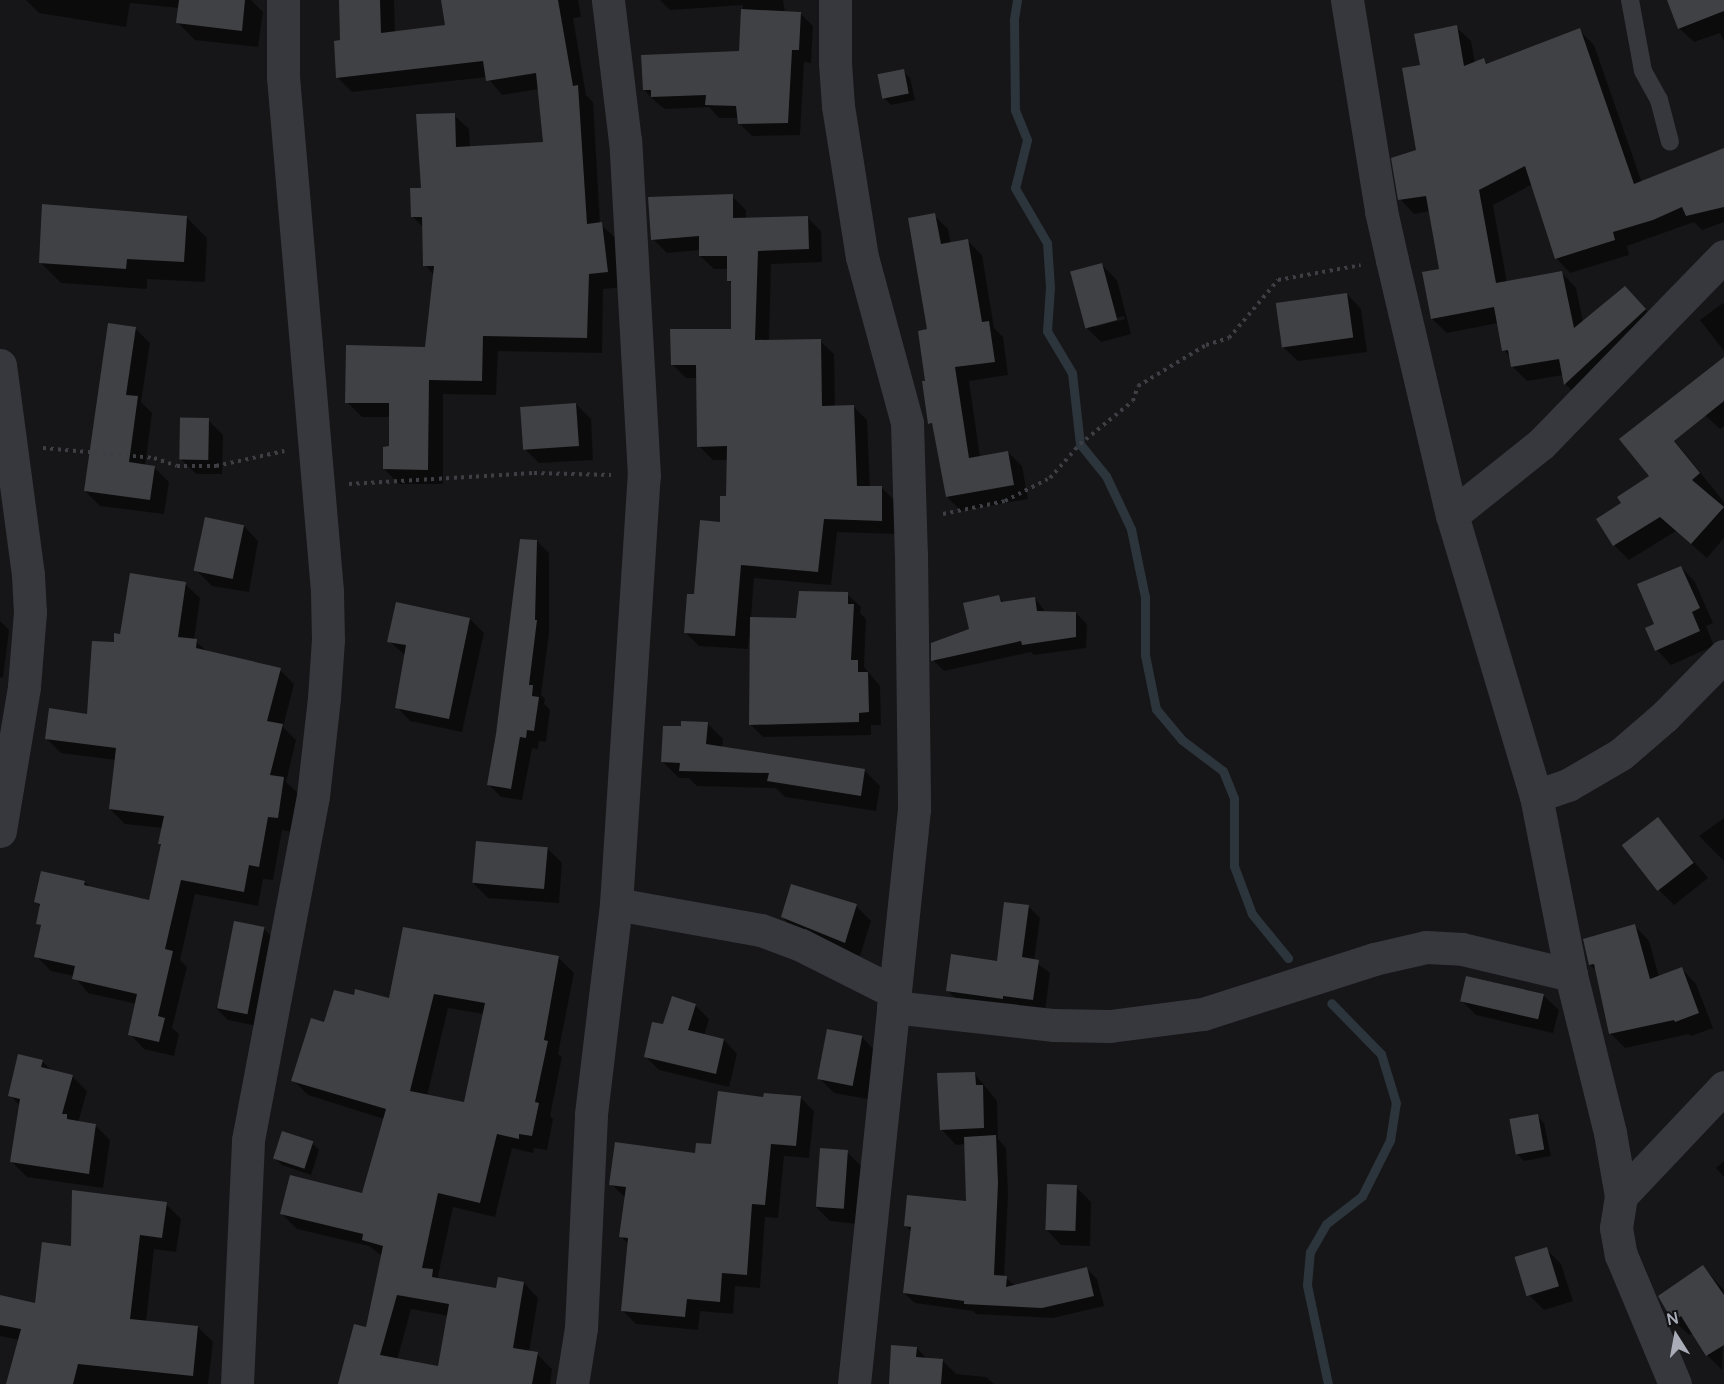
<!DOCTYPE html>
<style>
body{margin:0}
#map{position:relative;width:1724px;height:1384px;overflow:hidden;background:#161618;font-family:Manrope,sans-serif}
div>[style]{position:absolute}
.shadow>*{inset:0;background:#0007}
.stream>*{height:9px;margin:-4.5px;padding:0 4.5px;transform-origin:4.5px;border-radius:4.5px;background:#2c353c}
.building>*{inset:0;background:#404145;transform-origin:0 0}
.path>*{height:4px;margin-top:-2px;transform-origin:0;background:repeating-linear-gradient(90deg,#3d3f44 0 3px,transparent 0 7.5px)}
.service>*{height:18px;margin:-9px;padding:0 9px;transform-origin:9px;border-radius:9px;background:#37383d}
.minor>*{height:33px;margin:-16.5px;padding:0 16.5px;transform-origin:16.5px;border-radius:16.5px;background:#37383d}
span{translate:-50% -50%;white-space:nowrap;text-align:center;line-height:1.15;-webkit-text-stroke:6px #111113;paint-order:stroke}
.north{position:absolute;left:1646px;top:1306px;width:60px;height:60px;-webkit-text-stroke:4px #111113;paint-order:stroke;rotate:349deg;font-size:16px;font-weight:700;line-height:24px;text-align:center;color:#a8adb8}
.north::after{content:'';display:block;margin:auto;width:21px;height:27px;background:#a8adb8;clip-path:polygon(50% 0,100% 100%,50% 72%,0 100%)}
</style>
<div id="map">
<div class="shadow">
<i style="clip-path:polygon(26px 0,251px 0,263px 12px,258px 47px,195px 40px,177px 22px,179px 8px,130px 3px,126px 27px,39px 13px)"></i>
<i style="clip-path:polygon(340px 0,394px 0,395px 32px,447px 26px,443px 0,578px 0,581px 17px,573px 18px,586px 95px,593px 102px,600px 224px,617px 239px,622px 287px,603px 289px,602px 353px,498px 351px,496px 395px,443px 394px,443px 484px,399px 484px,384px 469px,391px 447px,391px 417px,362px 417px,347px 402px,426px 348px,434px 275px,425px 265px,424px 228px,412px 216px,454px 115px,469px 129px,470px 148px,545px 143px,539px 89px,502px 95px,487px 77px,352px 92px,337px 77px,341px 42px)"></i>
<i style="clip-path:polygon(660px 0,783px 0,785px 12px,800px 13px,813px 26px,811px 63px,804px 62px,800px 135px,752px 136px,739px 123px,739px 118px,719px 118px,709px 107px,665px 109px,657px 103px,644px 90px,741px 53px,743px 5px,670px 10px)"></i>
<i style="clip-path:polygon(1669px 0,1724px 0,1724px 41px,1720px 33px,1694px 42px,1679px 28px)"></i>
<i style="clip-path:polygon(1456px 27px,1471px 41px,1475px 63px,1484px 60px,1488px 65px,1579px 30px,1594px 45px,1642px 183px,1724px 149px,1724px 222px,1702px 230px,1694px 222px,1627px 246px,1629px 255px,1570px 273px,1556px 258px,1533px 184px,1493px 205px,1507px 283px,1562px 273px,1576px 288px,1583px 322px,1639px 302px,1659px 325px,1580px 398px,1565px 384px,1563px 375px,1527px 381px,1513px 367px,1511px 358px,1504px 350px,1498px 323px,1447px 333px,1432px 319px,1441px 270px,1430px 211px,1414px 214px,1400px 199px,1417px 151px,1421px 66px)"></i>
<i style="clip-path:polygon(903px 71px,910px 78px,915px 100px,891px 105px,884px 98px)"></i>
<i style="clip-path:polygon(732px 196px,746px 210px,746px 219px,808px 218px,821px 231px,822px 262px,771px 264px,769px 342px,820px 341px,834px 354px,835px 407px,854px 407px,867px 420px,870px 488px,882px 488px,895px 501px,895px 534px,837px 532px,831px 585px,754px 578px,751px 618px,797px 620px,847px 594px,861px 607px,860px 613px,866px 619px,864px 667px,880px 686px,881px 725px,871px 725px,871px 735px,763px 737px,750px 724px,751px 638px,749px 637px,748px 649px,699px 646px,685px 632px,728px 498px,728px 460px,713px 460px,699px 446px,698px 378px,686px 378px,672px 364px,732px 330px,732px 284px,728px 280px,728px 269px,714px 269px,700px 256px,700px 250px,667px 253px,653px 239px)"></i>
<i style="clip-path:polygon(934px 215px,948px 229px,951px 244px,968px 241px,982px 255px,994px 328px,1003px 337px,1008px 375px,969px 381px,980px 457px,1008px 452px,1022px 466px,1028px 499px,961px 511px,947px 497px,935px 428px,930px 423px,926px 382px)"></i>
<i style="clip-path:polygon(186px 217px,207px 238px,205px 282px,147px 279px,147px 289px,61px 283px,40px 262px)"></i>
<i style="clip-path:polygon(evenodd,1102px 265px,1117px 280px,1131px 334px,1101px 342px,1086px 327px,1102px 265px,1124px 316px,1125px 319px,1094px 327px,1094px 324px,1124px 316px)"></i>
<i style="clip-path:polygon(1347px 294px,1361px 309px,1367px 352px,1298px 361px,1283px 347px)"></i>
<i style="clip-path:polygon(1723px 303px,1724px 304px,1724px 351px,1700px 320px)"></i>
<i style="clip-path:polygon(135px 328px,150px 343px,141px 402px,152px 413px,145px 466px,154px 467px,169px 482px,164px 514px,100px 506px,85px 491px)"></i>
<i style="clip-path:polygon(1724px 359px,1724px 426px,1720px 429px,1696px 407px)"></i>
<i style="clip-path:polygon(576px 404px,591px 419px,593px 460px,539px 463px,524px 448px)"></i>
<i style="clip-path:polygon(208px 420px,223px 435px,222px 474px,196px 474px,181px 459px)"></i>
<i style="clip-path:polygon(1666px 430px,1724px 502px,1724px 538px,1707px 558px,1676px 531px,1629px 560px,1614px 545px,1598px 520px,1623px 504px,1651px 476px)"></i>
<i style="clip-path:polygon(244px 526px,258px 541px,249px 592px,212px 586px,197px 571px)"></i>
<i style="clip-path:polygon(537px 541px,549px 553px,549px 633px,541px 695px,545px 699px,544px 704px,550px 710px,546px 742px,539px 741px,538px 749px,532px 748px,522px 800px,501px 797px,489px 785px)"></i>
<i style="clip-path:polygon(1681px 567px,1695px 582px,1713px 623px,1706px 626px,1714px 646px,1671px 665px,1657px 650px,1656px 624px)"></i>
<i style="clip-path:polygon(185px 584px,200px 598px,194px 640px,208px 652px,280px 670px,294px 684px,283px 727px,296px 740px,286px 782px,298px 793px,293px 832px,282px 830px,273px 880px,263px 879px,258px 906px,195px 894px,180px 960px,187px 967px,172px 1028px,179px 1034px,174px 1056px,144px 1049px,130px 1034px,137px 1004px,88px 993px,74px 976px,51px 971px,36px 956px,42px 928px,38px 923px,41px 907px,35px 902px,85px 882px,91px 888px,150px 902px,162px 846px,160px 844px,163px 828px,125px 824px,110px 809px,116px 760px,61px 753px,46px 738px,89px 715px,115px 644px,122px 635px)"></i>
<i style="clip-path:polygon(999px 597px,1004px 603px,1035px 598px,1046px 613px,1076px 613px,1087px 624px,1086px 648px,1034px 655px,1031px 652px,944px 671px,933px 660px,971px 630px)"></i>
<i style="clip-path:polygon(470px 619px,484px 633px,462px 732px,410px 721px,397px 707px,406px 656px,389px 641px)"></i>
<i style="clip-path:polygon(0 621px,9px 630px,3px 678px,0 677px)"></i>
<i style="clip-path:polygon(707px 723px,723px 739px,722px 748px,864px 770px,880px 786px,876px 811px,785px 797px,776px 788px,697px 786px,689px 778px,679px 778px,663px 762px,682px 728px)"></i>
<i style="clip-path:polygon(1724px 818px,1724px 861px,1699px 836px)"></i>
<i style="clip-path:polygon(1658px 819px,1708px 878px,1674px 905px,1659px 890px)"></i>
<i style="clip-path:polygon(547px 848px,562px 863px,559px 903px,488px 898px,473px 883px)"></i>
<i style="clip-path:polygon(856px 906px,871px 921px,860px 956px,797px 932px,782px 917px)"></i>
<i style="clip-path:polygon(1028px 906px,1040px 918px,1034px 961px,1050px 973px,1045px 1011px,960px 1003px,948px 991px,998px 963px)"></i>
<i style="clip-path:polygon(1635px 926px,1649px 941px,1659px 977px,1682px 969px,1696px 984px,1713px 1028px,1691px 1036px,1689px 1034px,1625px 1048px,1610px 1033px,1597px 971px,1590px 965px)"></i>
<i style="clip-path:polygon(evenodd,404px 928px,559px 958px,574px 973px,558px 1054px,562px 1057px,550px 1116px,553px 1119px,547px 1150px,534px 1148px,533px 1153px,512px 1148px,495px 1217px,453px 1207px,438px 1276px,442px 1281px,497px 1290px,524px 1283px,538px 1298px,529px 1352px,537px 1354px,552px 1369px,550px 1384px,340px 1384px,367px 1329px,382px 1256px,369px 1246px,297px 1229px,282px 1214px,363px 1195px,384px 1119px,308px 1095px,293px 1080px,325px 1023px,354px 997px,390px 1000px,404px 928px,448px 1008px,484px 1014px,466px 1104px,427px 1096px,448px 1008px,404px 928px,411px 1309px,449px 1316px,439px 1368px,397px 1360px,411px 1309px)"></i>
<i style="clip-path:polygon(264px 929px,276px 941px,257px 1026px,228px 1020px,216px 1008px)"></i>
<i style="clip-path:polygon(1467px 978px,1544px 996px,1559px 1010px,1553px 1033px,1476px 1015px,1462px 1001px)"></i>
<i style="clip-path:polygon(673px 998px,696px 1006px,709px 1019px,704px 1036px,724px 1040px,737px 1054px,729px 1087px,659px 1070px,645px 1056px,664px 1026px)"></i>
<i style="clip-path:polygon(862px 1037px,876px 1052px,867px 1099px,834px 1093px,819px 1078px)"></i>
<i style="clip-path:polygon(42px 1061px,52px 1071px,72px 1076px,87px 1091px,78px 1123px,95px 1125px,110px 1140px,103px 1188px,27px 1177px,12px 1162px,20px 1106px,10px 1095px)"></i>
<i style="clip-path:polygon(974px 1073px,997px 1101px,998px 1139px,1006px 1148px,1008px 1195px,1004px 1277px,1016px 1286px,1087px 1269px,1097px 1279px,1104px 1306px,1053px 1318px,976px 1314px,973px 1311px,915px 1303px,904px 1293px,912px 1232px,905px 1225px,967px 1202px,965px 1144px,956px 1145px,942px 1130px)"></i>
<i style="clip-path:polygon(800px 1097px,814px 1111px,809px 1158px,784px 1156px,778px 1218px,765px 1217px,760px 1288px,735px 1286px,733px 1314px,700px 1311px,698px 1330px,636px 1324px,622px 1310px,629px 1245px,621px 1236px,626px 1198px,611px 1184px,696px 1155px,712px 1146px,765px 1098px)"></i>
<i style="clip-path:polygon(1537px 1116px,1544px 1123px,1551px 1156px,1524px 1161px,1517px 1154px)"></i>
<i style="clip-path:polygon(312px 1143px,319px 1150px,311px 1175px,282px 1165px,275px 1158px)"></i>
<i style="clip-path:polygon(847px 1152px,862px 1167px,857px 1224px,830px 1221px,816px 1207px)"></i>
<i style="clip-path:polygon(1724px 1161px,1724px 1177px,1716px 1168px)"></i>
<i style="clip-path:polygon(1076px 1187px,1091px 1202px,1090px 1246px,1061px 1245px,1047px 1230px)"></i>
<i style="clip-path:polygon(166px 1204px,181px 1219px,176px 1252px,154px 1249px,146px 1322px,198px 1327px,213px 1342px,208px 1384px,8px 1384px,20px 1340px,0 1336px,0 1297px,36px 1305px,73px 1247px)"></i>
<i style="clip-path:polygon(1546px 1249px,1561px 1264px,1573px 1301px,1544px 1310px,1529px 1295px)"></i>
<i style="clip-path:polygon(1703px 1267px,1724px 1290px,1722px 1370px,1707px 1355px,1693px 1333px,1689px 1335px,1674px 1321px)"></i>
<i style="clip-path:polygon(917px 1348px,927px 1359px,942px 1360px,956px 1374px,986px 1377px,994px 1384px,890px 1384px)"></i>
</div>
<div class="stream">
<i style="left:1017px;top:0;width:20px;rotate:99deg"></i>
<i style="left:1014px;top:20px;width:90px;rotate:89.4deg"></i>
<i style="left:1015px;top:110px;width:32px;rotate:68deg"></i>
<i style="left:1027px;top:140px;width:49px;rotate:104deg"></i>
<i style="left:1015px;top:188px;width:64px;rotate:59.8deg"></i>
<i style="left:1047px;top:243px;width:44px;rotate:86.1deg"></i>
<i style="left:1050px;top:287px;width:44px;rotate:93.9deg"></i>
<i style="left:1047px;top:331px;width:49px;rotate:59.2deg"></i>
<i style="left:1072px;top:373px;width:71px;rotate:83.6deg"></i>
<i style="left:1080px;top:444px;width:41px;rotate:50.9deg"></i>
<i style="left:1106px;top:476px;width:59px;rotate:64.7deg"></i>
<i style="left:1131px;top:529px;width:69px;rotate:78.4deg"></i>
<i style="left:1145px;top:597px;width:58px;rotate:90deg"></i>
<i style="left:1145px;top:655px;width:55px;rotate:78.5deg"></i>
<i style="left:1156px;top:709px;width:40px;rotate:50deg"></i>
<i style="left:1182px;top:740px;width:51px;rotate:37.1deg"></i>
<i style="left:1223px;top:771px;width:29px;rotate:68deg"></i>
<i style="left:1234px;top:798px;width:68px;rotate:90deg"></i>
<i style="left:1234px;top:866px;width:51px;rotate:69.4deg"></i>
<i style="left:1252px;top:914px;width:57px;rotate:50.7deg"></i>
<i style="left:1328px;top:1384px;width:101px;rotate:-102deg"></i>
<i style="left:1307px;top:1285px;width:33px;rotate:-85deg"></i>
<i style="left:1310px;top:1252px;width:32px;rotate:-60deg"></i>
<i style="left:1326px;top:1224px;width:46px;rotate:-37.9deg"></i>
<i style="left:1362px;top:1196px;width:63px;rotate:-63.4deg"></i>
<i style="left:1390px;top:1140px;width:37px;rotate:-81deg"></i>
<i style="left:1396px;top:1103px;width:51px;rotate:-107deg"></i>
<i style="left:1381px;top:1054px;width:71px;rotate:-134.4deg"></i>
</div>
<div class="building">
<i style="clip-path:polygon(179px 0,245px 0,242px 31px,176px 23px)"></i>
<i style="clip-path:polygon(339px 0,380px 0,381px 33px,445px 25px,441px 0,558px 0,573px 86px,578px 85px,587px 224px,602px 222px,608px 272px,589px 274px,587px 338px,483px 336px,482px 381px,429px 380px,428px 470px,383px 469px,383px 447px,389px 446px,389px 403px,345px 403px,346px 345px,425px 347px,434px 266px,423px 266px,422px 217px,411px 217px,410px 188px,421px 188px,416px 114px,455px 113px,456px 147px,543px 142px,536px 73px,486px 81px,483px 61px,336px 78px,334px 41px,340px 40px)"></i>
<i style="clip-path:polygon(1667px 0,1724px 0,1724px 11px,1678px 29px)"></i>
<i style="clip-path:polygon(741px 9px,801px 12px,799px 50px,792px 50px,788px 123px,738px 124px,736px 106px,705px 105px,706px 95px,651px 97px,651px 90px,643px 90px,641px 55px,739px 51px)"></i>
<i style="clip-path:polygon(1457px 25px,1464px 66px,1484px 58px,1486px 64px,1580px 28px,1634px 184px,1724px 148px,1724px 207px,1686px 216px,1682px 207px,1653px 220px,1613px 232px,1615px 240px,1555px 259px,1525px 166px,1479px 190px,1496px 283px,1562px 271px,1574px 328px,1625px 286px,1646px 309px,1564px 385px,1559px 359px,1511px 367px,1508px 350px,1502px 351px,1494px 307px,1431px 319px,1422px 272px,1439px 269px,1426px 196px,1398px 200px,1391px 158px,1416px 150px,1402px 68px,1420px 65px,1414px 34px)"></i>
<i style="left:904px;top:69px;width:25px;height:27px;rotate:79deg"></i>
<i style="clip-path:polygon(733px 194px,733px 218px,808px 216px,809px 249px,758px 251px,755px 340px,821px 339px,822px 406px,854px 405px,857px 486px,882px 486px,882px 521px,824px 519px,818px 572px,741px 565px,735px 636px,684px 633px,687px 594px,694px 594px,700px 520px,720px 522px,720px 496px,726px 496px,727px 446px,697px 447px,696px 365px,671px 365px,670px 329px,731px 329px,731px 281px,727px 281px,727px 256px,699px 256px,699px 236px,651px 240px,648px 197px)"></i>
<i style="clip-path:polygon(42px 204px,187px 216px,184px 262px,127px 259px,126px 269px,39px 263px)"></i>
<i style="clip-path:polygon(935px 213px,941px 244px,968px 239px,982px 322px,989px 321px,995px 362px,955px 367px,969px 458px,1008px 451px,1014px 485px,946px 497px,932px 423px,928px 424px,922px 381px,925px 381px,918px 331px,927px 329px,908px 218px)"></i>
<i style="left:1102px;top:263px;width:59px;height:33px;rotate:75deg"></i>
<i style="left:1347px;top:293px;width:45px;height:72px;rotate:82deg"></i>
<i style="clip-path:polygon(108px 323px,136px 327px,126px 395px,138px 396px,129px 462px,155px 466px,150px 500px,84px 491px)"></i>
<i style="clip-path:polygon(1724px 357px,1724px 401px,1674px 441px,1700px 473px,1692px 480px,1724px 507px,1691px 544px,1660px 517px,1613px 546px,1596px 519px,1621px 503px,1617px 497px,1649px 476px,1619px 439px)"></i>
<i style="left:576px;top:403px;width:43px;height:56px;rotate:86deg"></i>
<i style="left:209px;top:418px;width:42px;height:29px;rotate:91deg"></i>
<i style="left:205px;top:517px;width:40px;height:55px;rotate:12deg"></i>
<i style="clip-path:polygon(520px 539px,537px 540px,535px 620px,537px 620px,529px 685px,533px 685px,532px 696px,539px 697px,534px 731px,527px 730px,526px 738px,520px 737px,511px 789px,487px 785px,496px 734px)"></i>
<i style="clip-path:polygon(1681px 566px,1700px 608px,1692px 612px,1700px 631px,1655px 651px,1645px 628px,1654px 624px,1637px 584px)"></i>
<i style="clip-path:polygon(130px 573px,186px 582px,178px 637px,197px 639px,196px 648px,281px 668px,267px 721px,283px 724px,270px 775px,284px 777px,278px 818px,268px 817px,259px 867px,249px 865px,244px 892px,181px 880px,165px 949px,173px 951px,158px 1016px,165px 1018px,159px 1042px,128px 1035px,137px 994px,72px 979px,75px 966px,34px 957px,41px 925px,36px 924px,40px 904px,34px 902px,41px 871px,85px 881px,84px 885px,149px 900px,161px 844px,158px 844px,164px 816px,109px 809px,116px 748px,45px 739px,49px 708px,87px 714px,92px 641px,114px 642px,114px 633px,120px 634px)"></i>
<i style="clip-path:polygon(799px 591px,848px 592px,848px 604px,854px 604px,851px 660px,858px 660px,858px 672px,868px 672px,869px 712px,859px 713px,859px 722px,749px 725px,750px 617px,796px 618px)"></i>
<i style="clip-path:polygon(999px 595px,1001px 602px,1035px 597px,1037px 611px,1076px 612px,1076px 637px,1022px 645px,1021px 641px,931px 661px,931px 643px,969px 629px,963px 603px)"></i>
<i style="clip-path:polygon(396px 602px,470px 618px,449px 719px,395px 708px,406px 645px,387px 642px)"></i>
<i style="clip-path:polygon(681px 721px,708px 722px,706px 744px,865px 769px,861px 796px,767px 781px,769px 773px,679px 771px,680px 763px,661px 762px,663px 726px,681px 726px)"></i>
<i style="left:1658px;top:817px;width:58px;height:46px;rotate:52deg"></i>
<i style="left:476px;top:841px;width:72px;height:42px;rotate:5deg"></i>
<i style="clip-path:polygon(791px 884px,857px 904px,845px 943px,781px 917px)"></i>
<i style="clip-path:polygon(1004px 902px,1029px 905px,1022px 957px,1039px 960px,1033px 1000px,1003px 996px,1003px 999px,946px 991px,951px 954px,997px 961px)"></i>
<i style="left:234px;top:921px;width:31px;height:89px;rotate:11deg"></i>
<i style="clip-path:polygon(1635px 924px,1650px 979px,1682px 967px,1699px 1013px,1675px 1022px,1674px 1020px,1609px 1034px,1594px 964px,1589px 965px,1583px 939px)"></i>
<i style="clip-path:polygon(evenodd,403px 927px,559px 956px,544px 1040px,548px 1041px,535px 1102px,539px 1103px,532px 1136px,519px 1134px,519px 1139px,497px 1134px,480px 1203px,438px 1193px,422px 1268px,433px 1269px,432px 1277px,496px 1288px,498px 1277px,524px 1282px,513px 1348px,538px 1352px,532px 1384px,338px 1384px,354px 1324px,366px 1327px,383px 1246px,362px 1240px,363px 1234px,280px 1214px,290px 1175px,362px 1193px,386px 1109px,291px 1081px,311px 1018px,324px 1022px,334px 990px,354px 995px,355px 989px,389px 998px,403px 927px,434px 994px,485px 1003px,464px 1102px,410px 1091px,434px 994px,403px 927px,397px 1295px,449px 1304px,438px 1366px,380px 1355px,397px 1295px)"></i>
<i style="left:1466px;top:976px;width:80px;height:26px;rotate:13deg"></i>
<i style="clip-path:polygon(672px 996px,696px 1004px,688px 1030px,724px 1039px,716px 1074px,644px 1057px,652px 1022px,663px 1024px)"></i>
<i style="left:827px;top:1029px;width:36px;height:51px;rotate:11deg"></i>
<i style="clip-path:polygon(18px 1054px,43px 1060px,41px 1067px,73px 1075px,62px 1114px,67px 1114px,67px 1119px,96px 1124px,89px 1174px,10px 1162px,20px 1099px,8px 1096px)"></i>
<i style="clip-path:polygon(975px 1072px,976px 1085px,983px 1085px,984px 1128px,940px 1130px,937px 1073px)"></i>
<i style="clip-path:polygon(718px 1091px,763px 1097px,764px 1093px,801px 1096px,796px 1146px,771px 1144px,765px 1205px,752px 1204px,747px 1275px,722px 1273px,720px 1302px,687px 1299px,685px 1317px,621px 1311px,628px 1238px,619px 1237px,626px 1187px,609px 1185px,615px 1142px,695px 1153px,696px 1143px,711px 1144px)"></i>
<i style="left:1538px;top:1114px;width:36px;height:29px;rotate:80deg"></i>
<i style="left:282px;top:1131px;width:33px;height:29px;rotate:18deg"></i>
<i style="clip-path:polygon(996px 1135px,998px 1183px,994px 1275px,1007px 1276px,1006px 1287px,1087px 1267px,1094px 1296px,1042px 1308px,964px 1304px,964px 1301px,903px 1293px,911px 1227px,904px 1226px,907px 1195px,966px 1201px,964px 1137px)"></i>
<i style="left:820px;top:1148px;width:28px;height:59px;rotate:4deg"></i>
<i style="left:1047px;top:1184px;width:30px;height:46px;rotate:2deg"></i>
<i style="clip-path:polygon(72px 1190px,167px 1202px,162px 1238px,140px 1235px,130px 1319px,198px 1326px,193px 1376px,78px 1364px,73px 1384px,6px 1384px,21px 1329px,0 1325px,0 1295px,35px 1303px,42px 1242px,71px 1246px)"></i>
<i style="left:1547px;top:1247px;width:41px;height:34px;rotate:73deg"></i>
<i style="clip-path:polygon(1703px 1265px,1724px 1295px,1724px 1345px,1706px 1356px,1681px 1316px,1673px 1322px,1658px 1296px)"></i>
<i style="clip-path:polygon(891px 1345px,917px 1347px,916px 1357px,943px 1359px,941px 1384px,889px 1384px)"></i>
</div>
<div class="path">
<i style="left:43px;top:448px;width:111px;rotate:5.1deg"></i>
<i style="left:154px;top:458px;width:24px;rotate:19deg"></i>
<i style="left:177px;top:466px;width:39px"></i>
<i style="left:216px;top:466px;width:70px;rotate:-12.4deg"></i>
<i style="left:349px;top:484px;width:185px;rotate:-3.4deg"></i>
<i style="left:534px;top:473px;width:77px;rotate:1.5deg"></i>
<i style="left:943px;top:514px;width:63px;rotate:-11.8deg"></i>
<i style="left:1005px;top:501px;width:51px;rotate:-27.1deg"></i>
<i style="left:1050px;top:478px;width:45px;rotate:-48.6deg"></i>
<i style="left:1080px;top:444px;width:68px;rotate:-39.1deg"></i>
<i style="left:1133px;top:401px;width:16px;rotate:-72deg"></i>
<i style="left:1138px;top:386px;width:79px;rotate:-31.1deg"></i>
<i style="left:1206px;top:345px;width:24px;rotate:-17deg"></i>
<i style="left:1229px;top:338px;width:76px;rotate:-49.8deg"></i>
<i style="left:1278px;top:280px;width:84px;rotate:-10.2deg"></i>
</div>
<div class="service">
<i style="left:1630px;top:0;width:72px;rotate:79.6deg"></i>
<i style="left:1643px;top:71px;width:33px;rotate:61deg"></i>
<i style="left:1659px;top:100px;width:43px;rotate:75.3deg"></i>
</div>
<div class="minor">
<i style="left:835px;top:0;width:63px;rotate:90deg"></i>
<i style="left:835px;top:63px;width:43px;rotate:86deg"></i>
<i style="left:838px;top:106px;width:153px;rotate:81deg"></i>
<i style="left:862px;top:257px;width:172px;rotate:74.8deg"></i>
<i style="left:907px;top:423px;width:132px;rotate:88.3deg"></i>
<i style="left:911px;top:555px;width:254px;rotate:89.3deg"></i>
<i style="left:914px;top:809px;width:578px;rotate:95.96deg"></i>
<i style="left:1347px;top:0;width:214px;rotate:80.8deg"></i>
<i style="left:1381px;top:211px;width:50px;rotate:77.3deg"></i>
<i style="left:1392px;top:260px;width:262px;rotate:76.8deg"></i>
<i style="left:1452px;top:515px;width:293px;rotate:73.4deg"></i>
<i style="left:1536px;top:796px;width:182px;rotate:78.9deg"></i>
<i style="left:1571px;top:975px;width:163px;rotate:76.1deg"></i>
<i style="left:1610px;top:1133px;width:64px;rotate:80.1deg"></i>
<i style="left:1621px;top:1196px;width:32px;rotate:99deg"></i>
<i style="left:1616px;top:1228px;width:27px;rotate:80deg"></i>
<i style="left:1621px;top:1255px;width:140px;rotate:67.3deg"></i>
<i style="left:0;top:365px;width:212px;rotate:82.4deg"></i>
<i style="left:28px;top:575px;width:37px;rotate:87deg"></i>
<i style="left:30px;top:612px;width:75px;rotate:94.6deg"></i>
<i style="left:24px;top:687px;width:146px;rotate:99.5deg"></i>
<i style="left:1452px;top:515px;width:114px;rotate:-38.6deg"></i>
<i style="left:1541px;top:444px;width:262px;rotate:-45.8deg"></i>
<i style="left:1536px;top:796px;width:34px;rotate:-19deg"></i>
<i style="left:1568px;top:785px;width:61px;rotate:-30.3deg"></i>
<i style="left:1621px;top:754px;width:57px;rotate:-40.7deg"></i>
<i style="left:1664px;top:717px;width:86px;rotate:-45.5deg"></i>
<i style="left:616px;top:904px;width:147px;rotate:10.2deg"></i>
<i style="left:761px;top:930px;width:43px;rotate:20.6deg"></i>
<i style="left:801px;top:945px;width:104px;rotate:26.8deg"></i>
<i style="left:893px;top:1007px;width:162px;rotate:6.4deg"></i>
<i style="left:1054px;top:1025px;width:56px;rotate:1deg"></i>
<i style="left:1110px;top:1026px;width:94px;rotate:-7.4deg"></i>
<i style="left:1203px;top:1014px;width:180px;rotate:-17.8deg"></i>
<i style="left:1374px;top:959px;width:53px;rotate:-13deg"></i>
<i style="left:1426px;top:947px;width:36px;rotate:3deg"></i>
<i style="left:1462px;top:949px;width:112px;rotate:13.4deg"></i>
<i style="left:1621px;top:1196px;width:150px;rotate:-46.6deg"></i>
<i style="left:237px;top:1384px;width:244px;rotate:-87.4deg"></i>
<i style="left:248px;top:1140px;width:350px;rotate:-79.3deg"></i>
<i style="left:313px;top:796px;width:99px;rotate:-83.6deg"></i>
<i style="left:324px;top:698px;width:58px;rotate:-86.1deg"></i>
<i style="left:328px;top:640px;width:49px;rotate:-91.2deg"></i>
<i style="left:327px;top:591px;width:516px;rotate:-94.89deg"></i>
<i style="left:283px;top:77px;width:77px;rotate:-90deg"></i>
<i style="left:572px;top:1384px;width:57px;rotate:-80.9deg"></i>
<i style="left:581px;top:1328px;width:214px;rotate:-87.3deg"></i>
<i style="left:591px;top:1114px;width:211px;rotate:-83.2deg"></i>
<i style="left:616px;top:904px;width:429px;rotate:-86.3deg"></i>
<i style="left:644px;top:476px;width:336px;rotate:-93.2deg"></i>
<i style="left:625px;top:141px;width:142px;rotate:-96.9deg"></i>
</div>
<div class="north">N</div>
</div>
